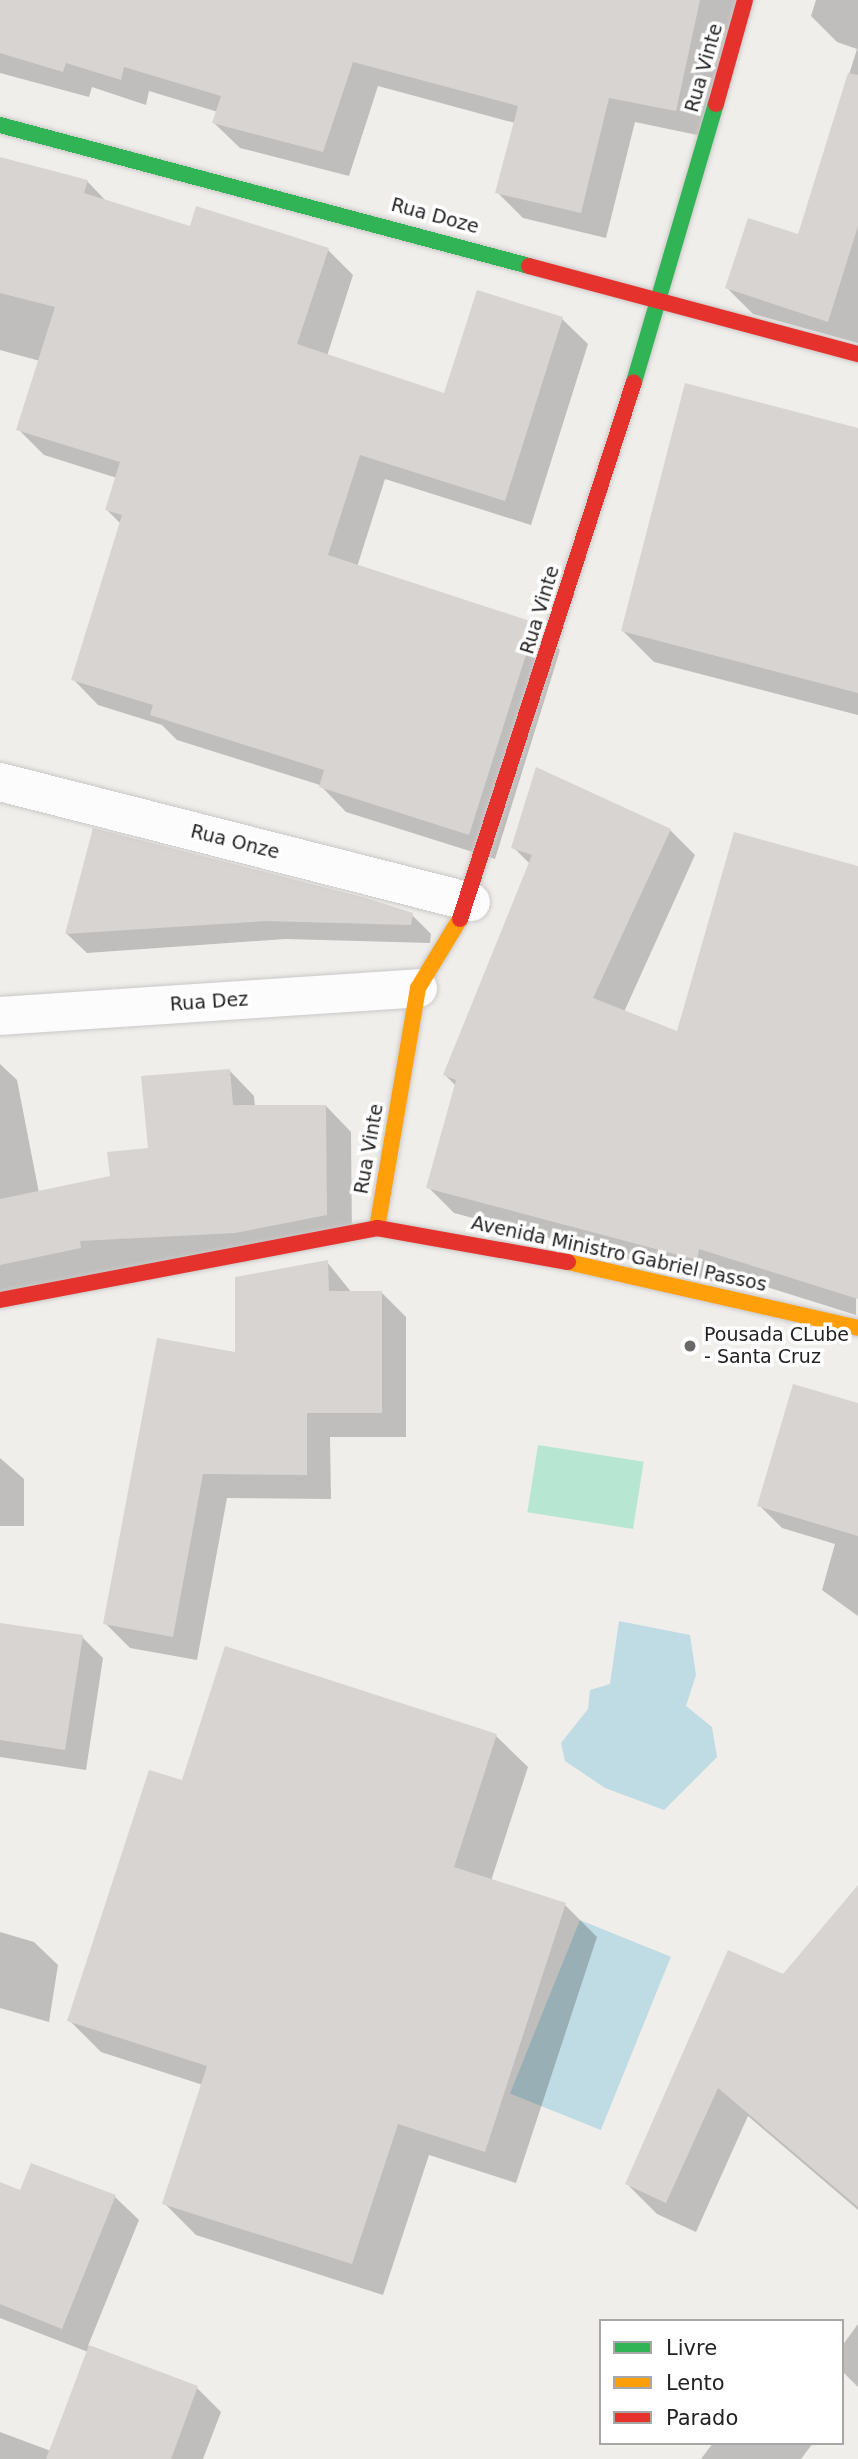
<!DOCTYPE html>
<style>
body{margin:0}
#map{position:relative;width:858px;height:2459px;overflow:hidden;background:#f0eeeb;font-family:"DejaVu Sans",sans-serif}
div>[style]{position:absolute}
.pitch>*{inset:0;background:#b7e6d2;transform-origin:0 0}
.water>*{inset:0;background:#bfdbe3;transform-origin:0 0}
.shadow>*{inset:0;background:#0003}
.building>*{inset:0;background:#d7d4d2}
.roads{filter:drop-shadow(0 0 2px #c9c8c7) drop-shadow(0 0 2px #c9c8c7)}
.street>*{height:38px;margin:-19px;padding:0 19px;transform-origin:19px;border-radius:19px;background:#fdfcfc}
.fast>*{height:16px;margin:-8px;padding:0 8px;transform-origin:8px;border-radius:8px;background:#30b455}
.slow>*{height:16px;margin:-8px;padding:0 8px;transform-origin:8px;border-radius:8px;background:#ff9f0a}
.jam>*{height:16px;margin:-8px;padding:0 8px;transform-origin:8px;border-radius:8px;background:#e5322d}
.dots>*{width:19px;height:19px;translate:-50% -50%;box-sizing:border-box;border:4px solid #fff;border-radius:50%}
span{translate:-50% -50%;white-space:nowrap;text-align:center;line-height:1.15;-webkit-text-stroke:7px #fff;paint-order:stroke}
.street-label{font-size:19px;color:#222}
.poi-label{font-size:19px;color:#222}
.left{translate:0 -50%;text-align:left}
.legend{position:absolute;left:599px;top:2319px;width:245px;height:126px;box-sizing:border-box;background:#fff;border:2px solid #a7a7a7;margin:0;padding:9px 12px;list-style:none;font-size:21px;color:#222}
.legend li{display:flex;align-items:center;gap:14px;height:35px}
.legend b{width:35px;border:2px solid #a7a7a7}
</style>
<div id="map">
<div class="pitch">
<i style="left:538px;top:1445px;width:107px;height:68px;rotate:9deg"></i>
</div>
<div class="water">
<i style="clip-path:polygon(619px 1621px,690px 1635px,696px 1675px,686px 1706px,712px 1727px,717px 1757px,664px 1810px,605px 1788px,565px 1761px,561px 1743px,588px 1709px,590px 1690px,610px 1684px)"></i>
<i style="left:580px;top:1920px;width:98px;height:187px;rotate:22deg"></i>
</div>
<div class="shadow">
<i style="clip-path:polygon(0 0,750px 0,702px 136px,635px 122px,606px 238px,523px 218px,497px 192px,515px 123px,378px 86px,349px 176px,240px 148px,214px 123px,218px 112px,149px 91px,146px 105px,92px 87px,89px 97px,0 73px)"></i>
<i style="clip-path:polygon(816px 0,858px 0,858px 343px,753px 314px,727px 288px,799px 236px,857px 49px,837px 42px,811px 16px)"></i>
<i style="clip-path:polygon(0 158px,87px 181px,108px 203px,192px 228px,328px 250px,353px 275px,327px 356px,446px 395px,562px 319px,588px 344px,531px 525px,385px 479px,357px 567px,535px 625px,560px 650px,495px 859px,346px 812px,320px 785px,177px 740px,162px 725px,98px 705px,73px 679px,121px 524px,107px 510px,117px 478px,44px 455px,18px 429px,40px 361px,0 350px)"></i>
<i style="clip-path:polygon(858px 432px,858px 715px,654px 662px,623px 631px)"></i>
<i style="clip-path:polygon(94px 830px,412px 915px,431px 934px,430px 943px,286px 939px,87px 953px,67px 934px)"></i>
<i style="clip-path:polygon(670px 830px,695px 855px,624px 1012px,678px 1034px,858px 867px,856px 1315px,725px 1274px,722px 1284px,454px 1213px,428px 1187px,456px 1086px,445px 1075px,530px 864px,513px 847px)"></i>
<i style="clip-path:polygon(0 1064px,17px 1080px,39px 1193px,112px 1177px,150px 1150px,229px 1070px,254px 1096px,255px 1107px,326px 1106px,351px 1132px,352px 1240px,0 1294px)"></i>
<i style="clip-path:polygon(327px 1262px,352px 1293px,382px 1293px,406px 1317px,406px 1437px,330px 1437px,331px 1499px,227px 1498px,197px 1660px,130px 1648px,105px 1623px,237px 1355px)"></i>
<i style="clip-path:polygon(858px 1405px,858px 1616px,822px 1590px,835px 1544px,782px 1528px,759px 1505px)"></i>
<i style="clip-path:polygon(0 1458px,24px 1479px,24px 1526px,0 1526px)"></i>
<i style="clip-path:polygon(0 1624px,82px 1637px,103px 1658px,86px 1770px,0 1757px)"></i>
<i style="clip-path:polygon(496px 1736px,528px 1767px,491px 1881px,565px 1905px,597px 1937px,516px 2183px,429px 2155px,383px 2295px,196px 2235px,164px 2203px,203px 2085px,101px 2052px,69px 2020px,183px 1782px)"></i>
<i style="clip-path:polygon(858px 1888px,858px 2210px,748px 2116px,696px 2232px,657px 2214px,627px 2184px)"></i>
<i style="clip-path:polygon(0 1932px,34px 1942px,58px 1965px,49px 2022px,0 2008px)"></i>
<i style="clip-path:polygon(0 2184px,21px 2192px,115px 2197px,139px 2220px,88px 2346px,197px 2388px,221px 2412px,203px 2459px,0 2459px,0 2432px,51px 2451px,88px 2352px,0 2318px)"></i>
<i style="clip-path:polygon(858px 2324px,858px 2387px,842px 2371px,842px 2346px)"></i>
<i style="clip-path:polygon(713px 2443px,813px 2443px,801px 2459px,701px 2459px)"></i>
</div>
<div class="building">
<i style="clip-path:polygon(0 0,700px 0,676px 111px,609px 98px,581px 213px,495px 193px,518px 106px,353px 62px,323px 152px,212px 123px,221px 96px,124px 67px,121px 80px,66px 63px,63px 72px,0 53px)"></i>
<i style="clip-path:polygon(848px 73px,858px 75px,858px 226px,828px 322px,725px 288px,748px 218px,798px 234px)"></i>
<i style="clip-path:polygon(0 157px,88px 180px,84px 193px,190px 226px,196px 206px,329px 248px,297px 344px,444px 393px,477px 290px,563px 317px,505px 501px,360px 455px,328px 555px,536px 623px,469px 835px,319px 787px,324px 770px,150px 715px,153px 705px,71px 680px,122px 515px,105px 510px,120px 462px,16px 430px,55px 307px,0 293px)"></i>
<i style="clip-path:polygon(685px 383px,858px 428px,858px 693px,621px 631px)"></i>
<i style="clip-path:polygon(536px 767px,671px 829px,593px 998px,677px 1031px,734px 832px,858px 866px,858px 1299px,699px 1249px,697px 1260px,426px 1188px,456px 1080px,443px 1075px,532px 855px,511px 848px)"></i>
<i style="clip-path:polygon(93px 828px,366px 898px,413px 913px,411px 925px,266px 921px,65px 934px)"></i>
<i style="clip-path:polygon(230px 1069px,233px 1105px,326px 1105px,327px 1215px,235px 1233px,80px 1241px,81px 1248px,0 1265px,0 1199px,110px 1176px,107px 1152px,148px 1148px,141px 1076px)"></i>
<i style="clip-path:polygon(328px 1260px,329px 1291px,382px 1291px,382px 1413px,307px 1413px,307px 1475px,203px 1474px,173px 1637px,103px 1624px,157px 1338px,235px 1352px,235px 1277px)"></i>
<i style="clip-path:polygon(793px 1384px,858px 1403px,858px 1536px,757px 1506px)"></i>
<i style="clip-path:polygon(0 1623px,83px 1635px,65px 1750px,0 1740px)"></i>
<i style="clip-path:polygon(225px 1646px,497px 1734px,454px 1867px,566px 1903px,485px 2152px,398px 2124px,352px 2264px,162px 2204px,207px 2066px,67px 2021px,149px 1770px,182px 1780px)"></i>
<i style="clip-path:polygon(858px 1885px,858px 2207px,718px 2088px,666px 2203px,625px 2184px,728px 1950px,783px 1974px)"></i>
<i style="clip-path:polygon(31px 2163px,116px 2195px,62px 2329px,0 2304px,0 2182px,20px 2190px)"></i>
<i style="clip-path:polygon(89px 2345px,198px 2386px,171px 2459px,46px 2459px)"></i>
</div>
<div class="roads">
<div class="street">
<i style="left:0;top:782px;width:486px;rotate:14.3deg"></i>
<i style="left:0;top:1016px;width:419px;rotate:-3.8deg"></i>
</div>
<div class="fast">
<i style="left:0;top:125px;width:547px;rotate:14.92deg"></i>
<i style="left:634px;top:382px;width:290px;rotate:-73.6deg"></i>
</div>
<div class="slow">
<i style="left:377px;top:1228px;width:243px;rotate:-80.3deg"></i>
<i style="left:418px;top:988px;width:81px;rotate:-58.7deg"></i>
<i style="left:568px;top:1262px;width:297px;rotate:12.8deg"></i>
</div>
<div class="jam">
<i style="left:716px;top:104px;width:108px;rotate:-74.4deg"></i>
<i style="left:529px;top:266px;width:341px;rotate:15deg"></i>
<i style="left:460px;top:919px;width:564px;rotate:-72.05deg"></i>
<i style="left:0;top:1300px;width:384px;rotate:-10.8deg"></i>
<i style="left:377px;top:1228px;width:194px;rotate:10.1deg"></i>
</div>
</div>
<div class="dots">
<i style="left:690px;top:1346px;background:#6a6968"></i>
</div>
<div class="street-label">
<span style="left:704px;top:68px;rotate:-74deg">Rua Vinte</span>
<span style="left:435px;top:216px;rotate:15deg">Rua Doze</span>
<span style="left:540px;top:610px;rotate:-73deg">Rua Vinte</span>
<span style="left:235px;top:842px;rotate:14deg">Rua Onze</span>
<span style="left:209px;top:1002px;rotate:-4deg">Rua Dez</span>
<span style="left:369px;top:1149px;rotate:-80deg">Rua Vinte</span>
<span style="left:619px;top:1254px;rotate:12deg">Avenida Ministro Gabriel Passos</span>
</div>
<div class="poi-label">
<span class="left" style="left:704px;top:1346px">Pousada CLube<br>- Santa Cruz</span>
</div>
<ul class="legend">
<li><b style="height:9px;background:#30b455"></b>Livre</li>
<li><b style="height:9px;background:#ff9f0a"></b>Lento</li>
<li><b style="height:9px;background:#e5322d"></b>Parado</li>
</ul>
</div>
